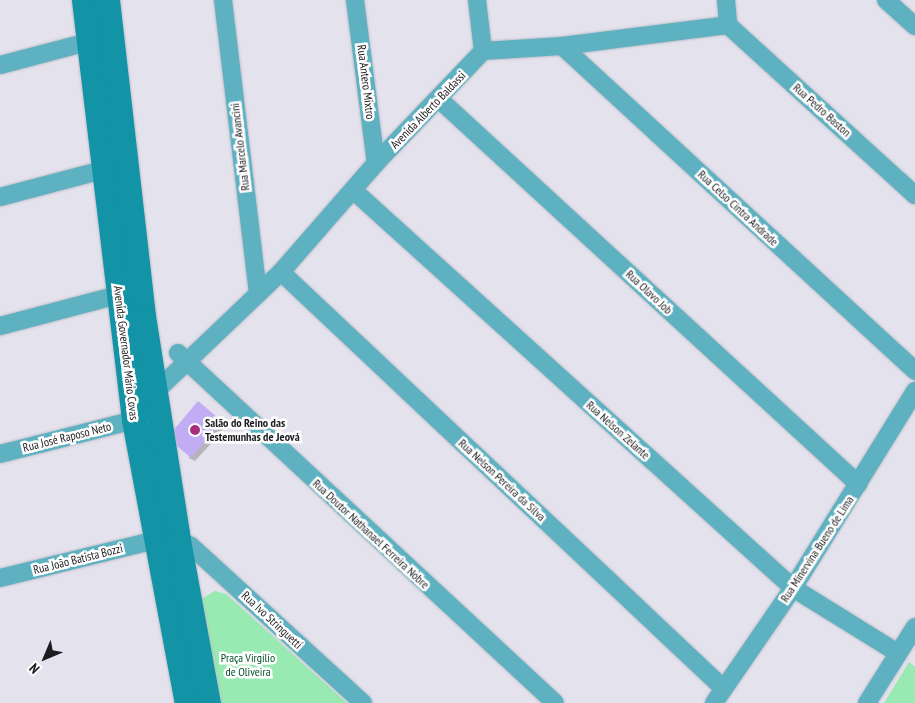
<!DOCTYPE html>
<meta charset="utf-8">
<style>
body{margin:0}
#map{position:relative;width:915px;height:703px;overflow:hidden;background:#e3e2ed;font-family:"PT Sans Narrow",sans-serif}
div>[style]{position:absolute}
.green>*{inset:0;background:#99e9b2}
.shadow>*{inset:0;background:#0003}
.building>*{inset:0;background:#c2adf5;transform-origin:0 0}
.roads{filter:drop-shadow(0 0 1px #bfbec8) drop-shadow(0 0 1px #bfbec8)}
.minor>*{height:18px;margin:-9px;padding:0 9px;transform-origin:9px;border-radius:9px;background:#5db1c1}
.secondary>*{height:25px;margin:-12.5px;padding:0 12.5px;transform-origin:12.5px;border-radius:12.5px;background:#1393a6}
.dots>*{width:14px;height:14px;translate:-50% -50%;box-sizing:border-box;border:2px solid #fff;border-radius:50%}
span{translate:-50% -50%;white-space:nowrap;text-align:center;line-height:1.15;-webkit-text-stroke:5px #fff;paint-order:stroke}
.street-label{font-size:12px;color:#1c1b1f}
.poi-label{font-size:12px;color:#1c1b1f;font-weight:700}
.left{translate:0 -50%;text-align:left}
.park-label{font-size:12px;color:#035029}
.north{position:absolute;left:20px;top:633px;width:50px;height:50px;-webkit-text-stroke:4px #fff;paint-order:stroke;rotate:225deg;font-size:14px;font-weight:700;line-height:20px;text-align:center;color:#1c1b1f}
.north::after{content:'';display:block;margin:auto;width:18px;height:22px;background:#1c1b1f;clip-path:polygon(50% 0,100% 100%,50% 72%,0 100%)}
</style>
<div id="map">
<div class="green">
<i style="clip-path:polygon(215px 591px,226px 594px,347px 703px,216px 703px,199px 600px)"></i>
<i style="clip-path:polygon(909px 662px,915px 667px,915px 703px,884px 703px)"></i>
</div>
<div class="shadow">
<i style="clip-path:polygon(199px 402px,227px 426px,195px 461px,189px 458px)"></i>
</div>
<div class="building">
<i style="left:198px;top:401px;width:31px;height:48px;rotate:40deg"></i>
</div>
<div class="roads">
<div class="minor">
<i style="left:223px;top:0;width:296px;rotate:83.2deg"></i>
<i style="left:355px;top:0;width:164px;rotate:82.7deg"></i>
<i style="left:477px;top:0;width:51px;rotate:83.3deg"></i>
<i style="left:726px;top:0;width:25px;rotate:85deg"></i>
<i style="left:886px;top:0;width:39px;rotate:42deg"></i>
<i style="left:728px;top:25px;width:253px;rotate:42.3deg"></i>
<i style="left:562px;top:46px;width:480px;rotate:42.6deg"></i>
<i style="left:0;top:65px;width:102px;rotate:-14.7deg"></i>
<i style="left:440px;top:100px;width:568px;rotate:42.57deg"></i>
<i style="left:353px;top:190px;width:593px;rotate:42.13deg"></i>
<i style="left:793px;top:588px;width:123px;rotate:31.8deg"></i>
<i style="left:0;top:197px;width:106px;rotate:-14.7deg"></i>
<i style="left:281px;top:272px;width:607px;rotate:43.26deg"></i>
<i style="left:0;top:326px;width:122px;rotate:-14.7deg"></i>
<i style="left:178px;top:353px;width:514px;rotate:42.87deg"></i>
<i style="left:154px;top:393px;width:175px;rotate:-43.6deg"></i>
<i style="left:281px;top:272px;width:145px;rotate:-48.9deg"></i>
<i style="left:376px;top:163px;width:155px;rotate:-46.3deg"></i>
<i style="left:483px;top:51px;width:79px;rotate:-3.6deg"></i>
<i style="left:562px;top:46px;width:167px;rotate:-7.2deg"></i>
<i style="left:0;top:454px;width:138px;rotate:-14.2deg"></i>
<i style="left:0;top:578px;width:161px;rotate:-13.7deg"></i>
<i style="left:156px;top:540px;width:22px"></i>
<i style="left:178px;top:540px;width:14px;rotate:25deg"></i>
<i style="left:191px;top:546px;width:233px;rotate:42.4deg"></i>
<i style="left:714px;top:703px;width:140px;rotate:-55.5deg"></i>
<i style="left:793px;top:588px;width:232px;rotate:-58.2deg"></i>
<i style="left:867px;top:703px;width:90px;rotate:-57.7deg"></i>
</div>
<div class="secondary">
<i style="left:84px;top:0;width:423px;rotate:83.2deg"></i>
<i style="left:134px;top:420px;width:288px;rotate:79.4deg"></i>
<i style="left:107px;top:0;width:318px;rotate:83.5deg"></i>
<i style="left:143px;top:316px;width:227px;rotate:81.1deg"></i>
<i style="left:178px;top:540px;width:166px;rotate:79.6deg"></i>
</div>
</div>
<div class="dots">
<i style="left:195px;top:430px;background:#a82d81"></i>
</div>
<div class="street-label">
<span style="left:366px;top:82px;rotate:83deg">Rua Antero Mixtro</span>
<span style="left:428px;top:110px;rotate:-46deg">Avenida Alberto Baldassi</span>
<span style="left:822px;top:110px;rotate:42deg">Rua Pedro Baston</span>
<span style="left:240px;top:147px;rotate:-97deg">Rua Marcelo Avancini</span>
<span style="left:738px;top:208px;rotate:43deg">Rua Celso Cintra Andrade</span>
<span style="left:649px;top:292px;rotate:43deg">Rua Olavo Job</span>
<span style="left:126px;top:353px;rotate:83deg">Avenida Governador Mário Covas</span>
<span style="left:618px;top:430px;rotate:42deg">Rua Nelson Zelante</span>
<span style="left:67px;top:437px;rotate:-14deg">Rua José Raposo Neto</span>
<span style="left:502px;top:480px;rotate:43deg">Rua Nelson Pereira da Silva</span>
<span style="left:371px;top:534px;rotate:43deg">Rua Doutor Nathanael Ferreira Nobre</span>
<span style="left:817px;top:549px;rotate:-57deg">Rua Minervina Bueno de Lima</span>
<span style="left:78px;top:559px;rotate:-14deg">Rua João Batista Bozzi</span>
<span style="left:272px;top:620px;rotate:43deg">Rua Ivo Stringuetti</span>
</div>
<div class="poi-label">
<span class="left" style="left:205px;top:430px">Salão do Reino das<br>Testemunhas de Jeová</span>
</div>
<div class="park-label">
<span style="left:248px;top:665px">Praça Virgílio<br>de Oliveira</span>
</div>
<div class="north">N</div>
</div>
